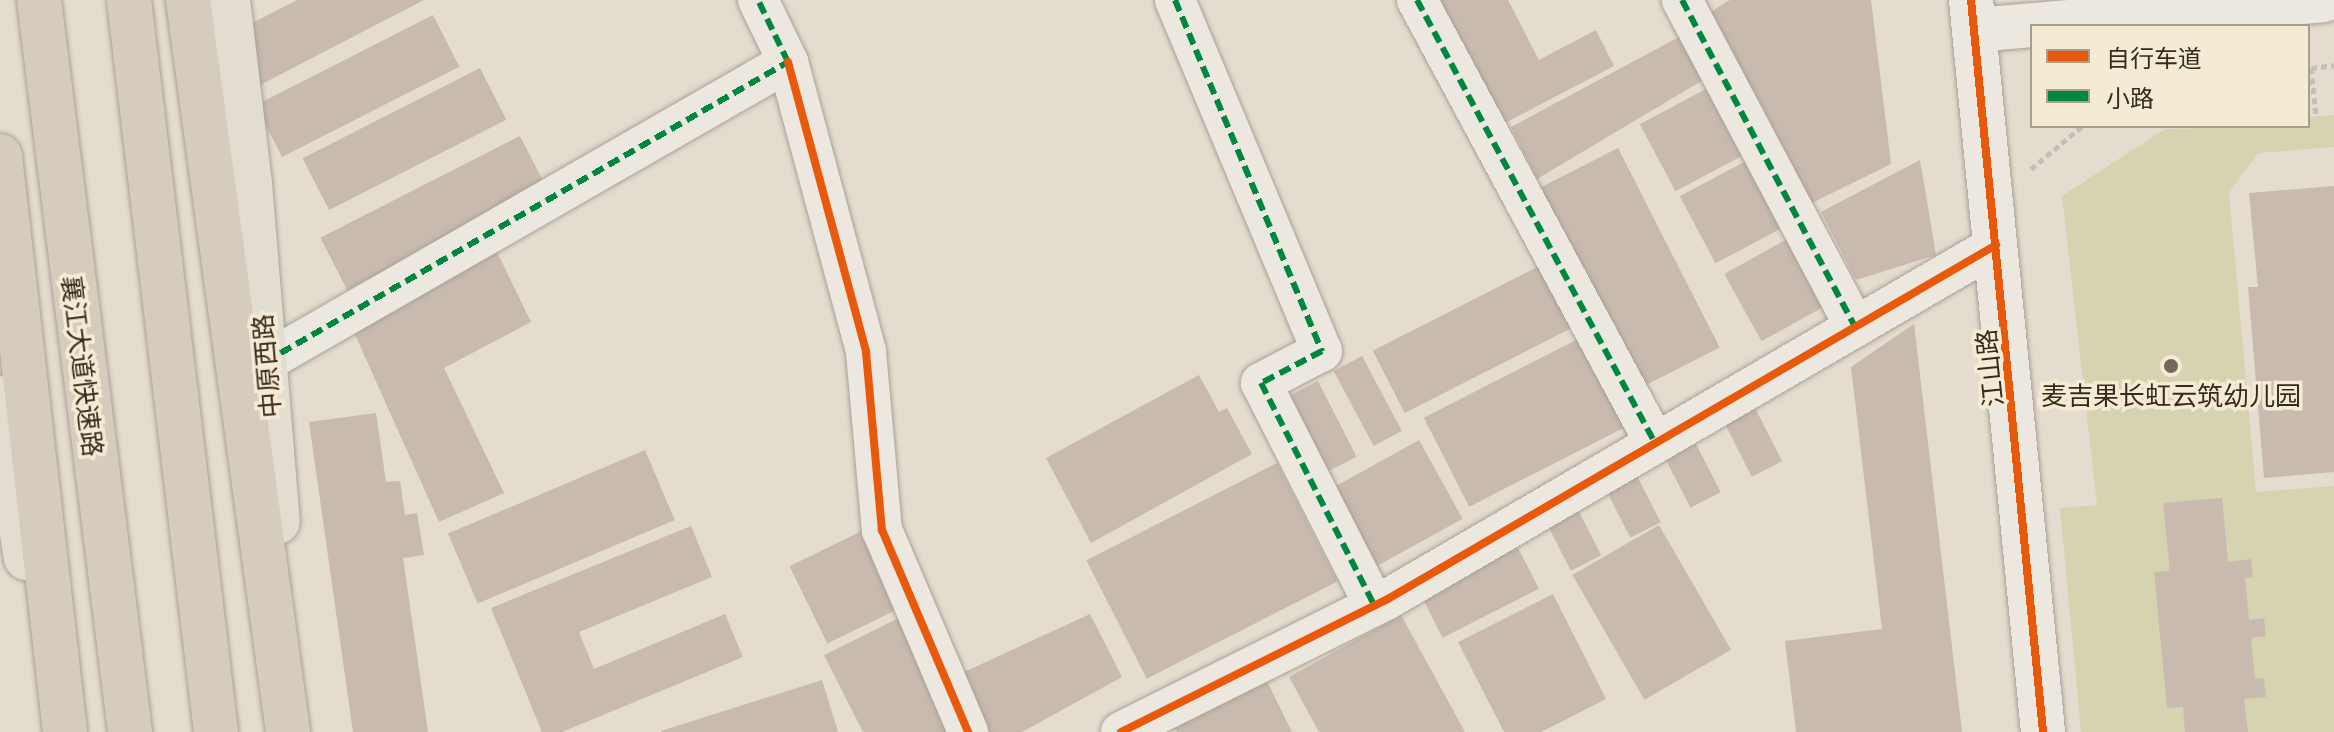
<!DOCTYPE html>
<meta charset="utf-8">
<style>
body{margin:0}
#map{position:relative;width:2334px;height:732px;overflow:hidden;background:#e4dcce;font-family:Georgia,"Noto Sans SC",serif}
div>[style]{position:absolute}
.green>*{inset:0;background:#d5d3b0}
.building>*{inset:0;background:#c8baae;transform-origin:0 0}
.path>*{height:5px;margin-top:-2.5px;transform-origin:0;background:repeating-linear-gradient(90deg,#c5beb5 0 6px,transparent 0 10px)}
.roads{filter:drop-shadow(0 0 2px #a9a197) drop-shadow(0 0 2px #a9a197)}
.street>*{height:40px;margin:-20px;padding:0 20px;transform-origin:20px;border-radius:20px;background:#ece7df}
.secondary>*{height:44px;margin:-22px;padding:0 22px;transform-origin:22px;border-radius:22px;background:#ece7df}
.primary>*{height:44px;margin:-22px;padding:0 22px;transform-origin:22px;border-radius:22px;background:#e3ddd1}
.highway>*{height:44px;margin:-22px;padding:0 22px;transform-origin:22px;border-radius:22px;background:#d6ccbe}
.quiet>*{height:6px;margin-top:-3px;transform-origin:0;background:repeating-linear-gradient(90deg,#00873e 0 12px,transparent 0 18px)}
.cycleway>*{height:8px;margin:-4px;padding:0 4px;transform-origin:4px;border-radius:4px;background:#e8590c}
.dots>*{width:22px;height:22px;translate:-50% -50%;box-sizing:border-box;border:4px solid #f5ead4;border-radius:50%}
span{translate:-50% -50%;white-space:nowrap;text-align:center;line-height:1.15;-webkit-text-stroke:7px #f5ead4;paint-order:stroke}
.street-label{font-size:26px;color:#382a1e}
.poi-label{font-size:26px;color:#382a1e}
.legend{position:absolute;left:2030px;top:24px;width:280px;height:104px;box-sizing:border-box;background:#f5ead4;border:2px solid #a99d8b;margin:0;padding:10px 14px;list-style:none;font-size:24px;color:#382a1e}
.legend li{display:flex;align-items:center;gap:16px;height:40px}
.legend b{width:40px;border:2px solid #a99d8b}
</style>
<div id="map">
<div class="green">
<i style="clip-path:polygon(2334px 115px,2334px 147px,2258px 153px,2229px 193px,2256px 492px,2334px 486px,2334px 732px,2081px 732px,2060px 508px,2097px 505px,2062px 196px,2165px 129px,2308px 126px,2308px 117px)"></i>
</div>
<div class="building">
<i style="clip-path:polygon(297px 0,424px 0,260px 85px,233px 33px)"></i>
<i style="clip-path:polygon(1434px 0,1508px 0,1539px 60px,1596px 30px,1614px 66px,1499px 126px)"></i>
<i style="clip-path:polygon(1730px 0,1871px 0,1891px 164px,1812px 203px,1710px 12px)"></i>
<i style="left:433px;top:15px;width:58px;height:199px;rotate:63deg"></i>
<i style="clip-path:polygon(1681px 36px,1703px 80px,1537px 179px,1511px 127px)"></i>
<i style="left:480px;top:68px;width:58px;height:199px;rotate:63deg"></i>
<i style="left:1706px;top:89px;width:76px;height:75px;rotate:62deg"></i>
<i style="left:520px;top:136px;width:59px;height:224px;rotate:63deg"></i>
<i style="left:1618px;top:148px;width:224px;height:93px;rotate:63deg"></i>
<i style="clip-path:polygon(1920px 160px,1936px 255px,1856px 280px,1821px 212px)"></i>
<i style="left:1746px;top:161px;width:76px;height:75px;rotate:62deg"></i>
<i style="clip-path:polygon(2334px 186px,2334px 472px,2264px 478px,2248px 287px,2258px 287px,2249px 193px)"></i>
<i style="left:1789px;top:238px;width:77px;height:74px;rotate:61deg"></i>
<i style="clip-path:polygon(495px 248px,531px 322px,444px 368px,504px 493px,439px 522px,352px 328px)"></i>
<i style="left:1543px;top:264px;width:70px;height:191px;rotate:63deg"></i>
<i style="clip-path:polygon(1914px 324px,1962px 732px,1796px 732px,1785px 641px,1882px 629px,1851px 367px)"></i>
<i style="left:1586px;top:335px;width:100px;height:182px;rotate:63deg"></i>
<i style="left:1362px;top:356px;width:85px;height:32px;rotate:62deg"></i>
<i style="clip-path:polygon(1199px 375px,1219px 412px,1227px 408px,1252px 454px,1091px 543px,1046px 458px)"></i>
<i style="left:1318px;top:381px;width:85px;height:32px;rotate:63deg"></i>
<i style="left:1754px;top:406px;width:62px;height:34px;rotate:63deg"></i>
<i style="clip-path:polygon(376px 413px,386px 482px,400px 481px,405px 515px,417px 513px,424px 555px,403px 558px,428px 732px,353px 732px,309px 422px)"></i>
<i style="left:1693px;top:438px;width:61px;height:34px;rotate:63deg"></i>
<i style="left:1419px;top:440px;width:90px;height:106px;rotate:61deg"></i>
<i style="left:645px;top:450px;width:76px;height:214px;rotate:67deg"></i>
<i style="left:1277px;top:463px;width:133px;height:214px;rotate:63deg"></i>
<i style="left:1633px;top:468px;width:61px;height:34px;rotate:63deg"></i>
<i style="clip-path:polygon(2222px 498px,2228px 562px,2251px 559px,2253px 577px,2245px 578px,2249px 620px,2264px 618px,2266px 636px,2251px 638px,2255px 679px,2264px 678px,2266px 697px,2244px 699px,2248px 732px,2185px 732px,2183px 707px,2167px 708px,2154px 572px,2170px 571px,2163px 503px)"></i>
<i style="left:1573px;top:500px;width:62px;height:34px;rotate:63deg"></i>
<i style="left:1659px;top:525px;width:144px;height:100px;rotate:60deg"></i>
<i style="clip-path:polygon(691px 526px,712px 577px,579px 632px,594px 669px,725px 614px,743px 657px,562px 732px,542px 732px,491px 608px)"></i>
<i style="left:866px;top:529px;width:86px;height:85px;rotate:64deg"></i>
<i style="left:1513px;top:538px;width:57px;height:108px;rotate:63deg"></i>
<i style="clip-path:polygon(1553px 594px,1606px 699px,1541px 732px,1504px 732px,1458px 642px)"></i>
<i style="clip-path:polygon(1090px 614px,1122px 677px,1022px 732px,989px 732px,962px 673px)"></i>
<i style="clip-path:polygon(1401px 615px,1465px 732px,1319px 732px,1289px 677px)"></i>
<i style="clip-path:polygon(901px 617px,955px 732px,863px 732px,824px 655px)"></i>
<i style="clip-path:polygon(1265px 677px,1292px 732px,1177px 732px,1172px 723px)"></i>
<i style="clip-path:polygon(822px 680px,838px 732px,661px 732px,661px 731px)"></i>
</div>
<div class="path">
<i style="left:2311px;top:68px;width:48px;rotate:84.1deg"></i>
<i style="left:2311px;top:68px;width:23px;rotate:-7deg"></i>
<i style="left:2031px;top:169px;width:67px;rotate:-40.1deg"></i>
</div>
<div class="roads">
<div class="street">
<i style="left:1175px;top:0;width:381px;rotate:67.3deg"></i>
<i style="left:1322px;top:351px;width:69px;rotate:152.3deg"></i>
<i style="left:1261px;top:383px;width:249px;rotate:63deg"></i>
<i style="left:1417px;top:0;width:503px;rotate:61.75deg"></i>
<i style="left:1682px;top:0;width:370px;rotate:62.1deg"></i>
<i style="left:788px;top:62px;width:300px;rotate:74.9deg"></i>
<i style="left:866px;top:352px;width:179px;rotate:84.9deg"></i>
<i style="left:882px;top:530px;width:220px;rotate:66.9deg"></i>
<i style="left:265px;top:362px;width:603px;rotate:-29.84deg"></i>
<i style="left:788px;top:62px;width:69px;rotate:-115.8deg"></i>
<i style="left:1121px;top:732px;width:296px;rotate:-26.5deg"></i>
<i style="left:1386px;top:600px;width:706px;rotate:-30.2deg"></i>
</div>
<div class="secondary">
<i style="left:1971px;top:0;width:736px;rotate:84.38deg"></i>
<i style="left:1975px;top:30px;width:350px;rotate:-4.9deg"></i>
</div>
<div class="primary">
<i style="left:228px;top:0;width:185px;rotate:83.2deg"></i>
<i style="left:250px;top:184px;width:339px;rotate:85.3deg"></i>
<i style="left:0;top:398px;width:162px;rotate:80.8deg"></i>
</div>
<div class="highway">
<i style="left:39px;top:0;width:738px;rotate:82.91deg"></i>
<i style="left:129px;top:0;width:737px;rotate:83.22deg"></i>
<i style="left:188px;top:0;width:739px;rotate:82.22deg"></i>
<i style="left:0;top:156px;width:580px;rotate:83.56deg"></i>
</div>
</div>
<div class="quiet">
<i style="left:1175px;top:0;width:381px;rotate:67.3deg"></i>
<i style="left:1322px;top:351px;width:69px;rotate:152.3deg"></i>
<i style="left:1261px;top:383px;width:249px;rotate:63deg"></i>
<i style="left:1417px;top:0;width:503px;rotate:61.75deg"></i>
<i style="left:1682px;top:0;width:370px;rotate:62.1deg"></i>
<i style="left:265px;top:362px;width:603px;rotate:-29.84deg"></i>
<i style="left:788px;top:62px;width:69px;rotate:-115.8deg"></i>
</div>
<div class="cycleway">
<i style="left:1971px;top:0;width:736px;rotate:84.38deg"></i>
<i style="left:788px;top:62px;width:300px;rotate:74.9deg"></i>
<i style="left:866px;top:352px;width:179px;rotate:84.9deg"></i>
<i style="left:882px;top:530px;width:220px;rotate:66.9deg"></i>
<i style="left:1121px;top:732px;width:296px;rotate:-26.5deg"></i>
<i style="left:1386px;top:600px;width:706px;rotate:-30.2deg"></i>
</div>
<div class="dots">
<i style="left:2171px;top:366px;background:#74685c"></i>
</div>
<div class="street-label">
<span style="left:84px;top:366px;rotate:83deg">襄江大道快速路</span>
<span style="left:265px;top:366px;rotate:-95deg">中原西路</span>
<span style="left:1988px;top:368px;rotate:-96deg">江山路</span>
</div>
<div class="poi-label">
<span style="left:2171px;top:394px">麦吉果长虹云筑幼儿园</span>
</div>
<ul class="legend">
<li><b style="height:10px;background:#e8590c"></b>自行车道</li>
<li><b style="height:10px;background:#00873e"></b>小路</li>
</ul>
</div>
